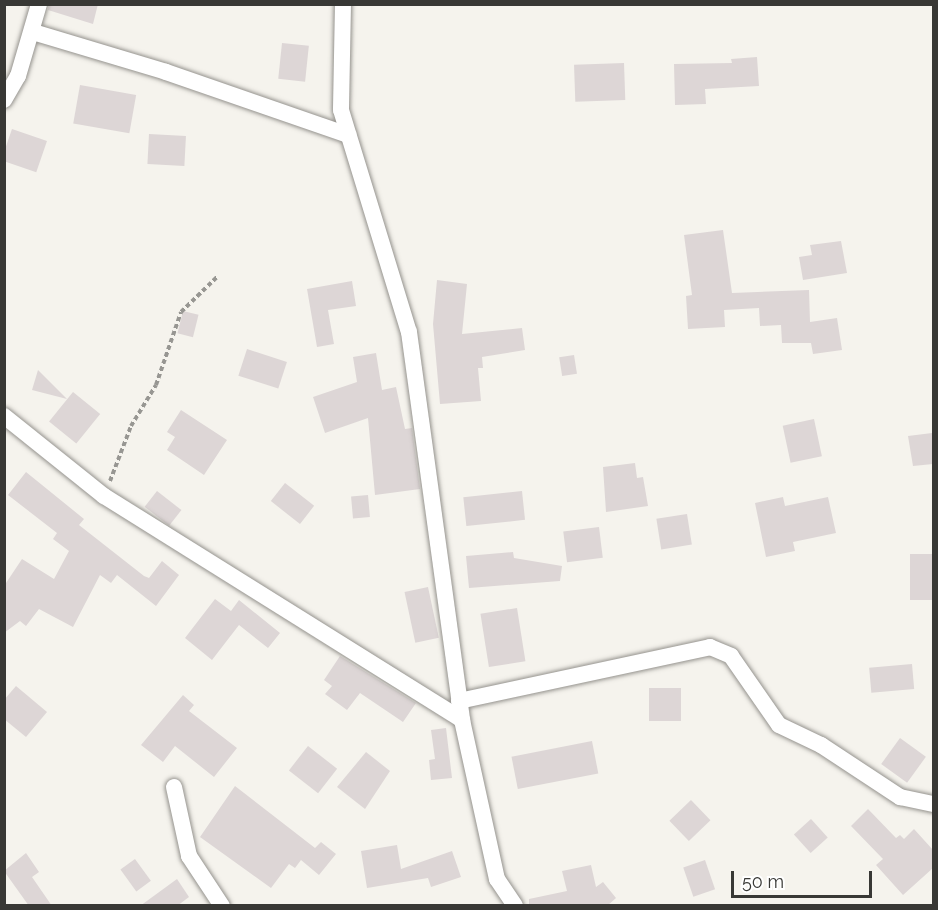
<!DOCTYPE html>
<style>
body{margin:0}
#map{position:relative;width:938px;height:910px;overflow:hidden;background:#f5f3ed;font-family:Raleway,sans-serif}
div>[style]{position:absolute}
.building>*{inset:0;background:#ddd6d6;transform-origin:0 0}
.path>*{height:4px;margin-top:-2px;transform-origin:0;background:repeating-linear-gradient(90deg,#979692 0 4.5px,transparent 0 7.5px)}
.roads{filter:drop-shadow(0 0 2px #95938e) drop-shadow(0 0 2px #95938e)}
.street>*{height:16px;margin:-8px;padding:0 8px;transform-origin:8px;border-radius:8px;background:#fff}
span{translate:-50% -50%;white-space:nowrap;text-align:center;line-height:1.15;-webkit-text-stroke:4.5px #fff;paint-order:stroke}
.frame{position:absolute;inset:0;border:6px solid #383835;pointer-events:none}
.scale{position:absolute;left:731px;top:871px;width:141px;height:27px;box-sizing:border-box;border:3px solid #383835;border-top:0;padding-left:8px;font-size:18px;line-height:21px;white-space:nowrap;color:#383835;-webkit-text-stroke:4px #fff;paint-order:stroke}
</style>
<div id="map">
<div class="building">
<i style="clip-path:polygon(49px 4px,98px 4px,93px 24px,48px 10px)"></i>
<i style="left:282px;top:43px;width:27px;height:36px;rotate:6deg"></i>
<i style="clip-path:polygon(757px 57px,759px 86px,705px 89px,706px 104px,675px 105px,674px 64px,732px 63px,731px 59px)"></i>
<i style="left:624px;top:63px;width:37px;height:50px;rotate:88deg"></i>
<i style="left:80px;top:85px;width:57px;height:39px;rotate:10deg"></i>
<i style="left:12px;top:129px;width:37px;height:33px;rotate:19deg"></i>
<i style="left:149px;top:134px;width:37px;height:30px;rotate:3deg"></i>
<i style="clip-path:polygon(723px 230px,732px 293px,809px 290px,810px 322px,837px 318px,842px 350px,813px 354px,811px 343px,782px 343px,781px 325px,760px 326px,759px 308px,724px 310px,725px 327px,688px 329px,686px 296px,692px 295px,684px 235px)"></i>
<i style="clip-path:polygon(841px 241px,847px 273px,803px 280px,799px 257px,812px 255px,810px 245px)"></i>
<i style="clip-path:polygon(437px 280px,467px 284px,462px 334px,522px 328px,525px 350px,482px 357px,483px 368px,478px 368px,481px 401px,440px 404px,433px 324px)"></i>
<i style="clip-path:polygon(352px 281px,356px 306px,328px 310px,334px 344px,317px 347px,307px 289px)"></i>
<i style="left:183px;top:311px;width:16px;height:23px;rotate:14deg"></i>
<i style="left:247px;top:349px;width:42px;height:28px;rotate:18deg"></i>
<i style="clip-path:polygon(376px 353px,382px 390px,396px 387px,405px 429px,412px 428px,420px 489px,375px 495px,368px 418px,325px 433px,313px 397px,357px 382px,353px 357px)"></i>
<i style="left:574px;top:355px;width:19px;height:15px;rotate:81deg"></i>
<i style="clip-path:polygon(38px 370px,67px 399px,32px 390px)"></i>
<i style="left:73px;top:392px;width:35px;height:38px;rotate:39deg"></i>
<i style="clip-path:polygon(181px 410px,227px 440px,204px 475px,167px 450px,175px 437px,167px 432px)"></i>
<i style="left:814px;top:419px;width:38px;height:32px;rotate:78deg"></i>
<i style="clip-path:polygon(932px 433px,933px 464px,913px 466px,908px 436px)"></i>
<i style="clip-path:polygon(635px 463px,637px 478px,643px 477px,648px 506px,606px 512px,603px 467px)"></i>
<i style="clip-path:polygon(26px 472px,84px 519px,79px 525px,144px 576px,149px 578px,162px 561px,179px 575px,156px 606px,117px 575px,111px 583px,100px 575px,73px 627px,39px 609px,26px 626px,20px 621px,4px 633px,4px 586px,22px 559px,54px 579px,69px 551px,53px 539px,57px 533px,8px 495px)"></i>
<i style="left:285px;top:483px;width:37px;height:23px;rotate:38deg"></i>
<i style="left:157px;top:491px;width:31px;height:20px;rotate:38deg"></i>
<i style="left:522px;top:491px;width:29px;height:59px;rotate:84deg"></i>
<i style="left:368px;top:495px;width:22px;height:17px;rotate:85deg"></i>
<i style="clip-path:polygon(783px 497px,785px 506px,828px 497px,836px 533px,793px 542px,795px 551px,766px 557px,755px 503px)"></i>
<i style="left:687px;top:514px;width:31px;height:31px;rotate:81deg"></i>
<i style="left:599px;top:527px;width:31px;height:36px;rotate:83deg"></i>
<i style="clip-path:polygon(513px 552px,514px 558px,562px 566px,560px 581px,469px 588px,466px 556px)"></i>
<i style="left:933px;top:554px;width:46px;height:23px;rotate:90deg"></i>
<i style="left:428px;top:587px;width:52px;height:24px;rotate:78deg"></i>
<i style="clip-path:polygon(215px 599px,231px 611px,239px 600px,280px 633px,268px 648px,239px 625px,212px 660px,185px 638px)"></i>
<i style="left:517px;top:608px;width:54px;height:37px;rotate:81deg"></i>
<i style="clip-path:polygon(340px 656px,416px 703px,403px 722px,360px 693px,347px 710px,325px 694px,332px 686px,324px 680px)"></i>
<i style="left:912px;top:664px;width:25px;height:43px;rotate:85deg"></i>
<i style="clip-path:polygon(16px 686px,47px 712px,26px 737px,4px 719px,4px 700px)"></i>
<i style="left:649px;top:688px;width:32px;height:33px"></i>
<i style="clip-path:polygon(183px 695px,194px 705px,189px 711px,237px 748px,214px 777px,175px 746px,163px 762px,141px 745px)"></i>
<i style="clip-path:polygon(446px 728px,452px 778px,431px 780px,429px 760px,435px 759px,431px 730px)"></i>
<i style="left:900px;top:738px;width:32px;height:32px;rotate:36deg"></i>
<i style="left:592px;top:741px;width:33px;height:82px;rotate:79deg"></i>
<i style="left:308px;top:746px;width:37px;height:31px;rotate:38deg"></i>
<i style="clip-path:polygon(366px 752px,390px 771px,365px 809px,337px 787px)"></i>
<i style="clip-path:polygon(235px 786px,315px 848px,321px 842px,336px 854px,319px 875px,301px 860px,295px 868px,289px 864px,271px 888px,200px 837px)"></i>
<i style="left:691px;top:800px;width:28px;height:30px;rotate:46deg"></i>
<i style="clip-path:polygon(868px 809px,896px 838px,900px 835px,904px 839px,914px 829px,933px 850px,933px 868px,903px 895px,876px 865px,883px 859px,851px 826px)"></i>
<i style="left:811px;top:819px;width:25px;height:23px;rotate:48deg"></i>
<i style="clip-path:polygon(397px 845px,401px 869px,452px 851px,461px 877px,431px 887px,428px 878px,367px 888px,361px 851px)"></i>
<i style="clip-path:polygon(26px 853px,39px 872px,32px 877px,52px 906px,29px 906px,4px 871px)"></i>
<i style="left:135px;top:859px;width:27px;height:18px;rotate:54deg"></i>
<i style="left:705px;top:860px;width:31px;height:23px;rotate:71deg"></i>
<i style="clip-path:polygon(591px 865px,596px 887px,603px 882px,616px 898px,607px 906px,529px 906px,529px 899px,567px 891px,562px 871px)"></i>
<i style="clip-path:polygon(177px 879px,189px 897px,177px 906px,140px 906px)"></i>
</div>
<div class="path">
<i style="left:110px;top:481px;width:59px;rotate:-69.1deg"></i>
<i style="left:131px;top:426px;width:48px;rotate:-58.6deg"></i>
<i style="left:156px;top:385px;width:77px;rotate:-71.1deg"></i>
<i style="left:181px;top:312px;width:52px;rotate:-44.2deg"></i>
</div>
<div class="roads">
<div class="street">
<i style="left:343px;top:4px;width:106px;rotate:91.1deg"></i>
<i style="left:341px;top:110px;width:232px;rotate:73deg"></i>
<i style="left:409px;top:332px;width:392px;rotate:82.2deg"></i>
<i style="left:462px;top:720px;width:163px;rotate:77.6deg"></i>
<i style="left:497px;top:879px;width:32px;rotate:56deg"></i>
<i style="left:33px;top:32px;width:139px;rotate:16.7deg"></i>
<i style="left:166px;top:72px;width:193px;rotate:19.1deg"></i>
<i style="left:4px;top:100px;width:28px;rotate:-60deg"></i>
<i style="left:18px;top:76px;width:75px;rotate:-73.7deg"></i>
<i style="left:4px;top:416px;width:128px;rotate:38.7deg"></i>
<i style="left:104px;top:496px;width:422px;rotate:32deg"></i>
<i style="left:459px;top:701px;width:257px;rotate:-12.1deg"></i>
<i style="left:710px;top:647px;width:23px;rotate:23deg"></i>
<i style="left:731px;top:656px;width:84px;rotate:55.2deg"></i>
<i style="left:779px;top:725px;width:47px;rotate:25.5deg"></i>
<i style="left:821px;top:745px;width:95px;rotate:33.4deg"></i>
<i style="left:900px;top:797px;width:35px;rotate:12deg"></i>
<i style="left:174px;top:787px;width:71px;rotate:77.7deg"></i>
<i style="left:189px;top:856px;width:60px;rotate:56.6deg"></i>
</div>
</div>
<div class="frame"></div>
<div class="scale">50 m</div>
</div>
